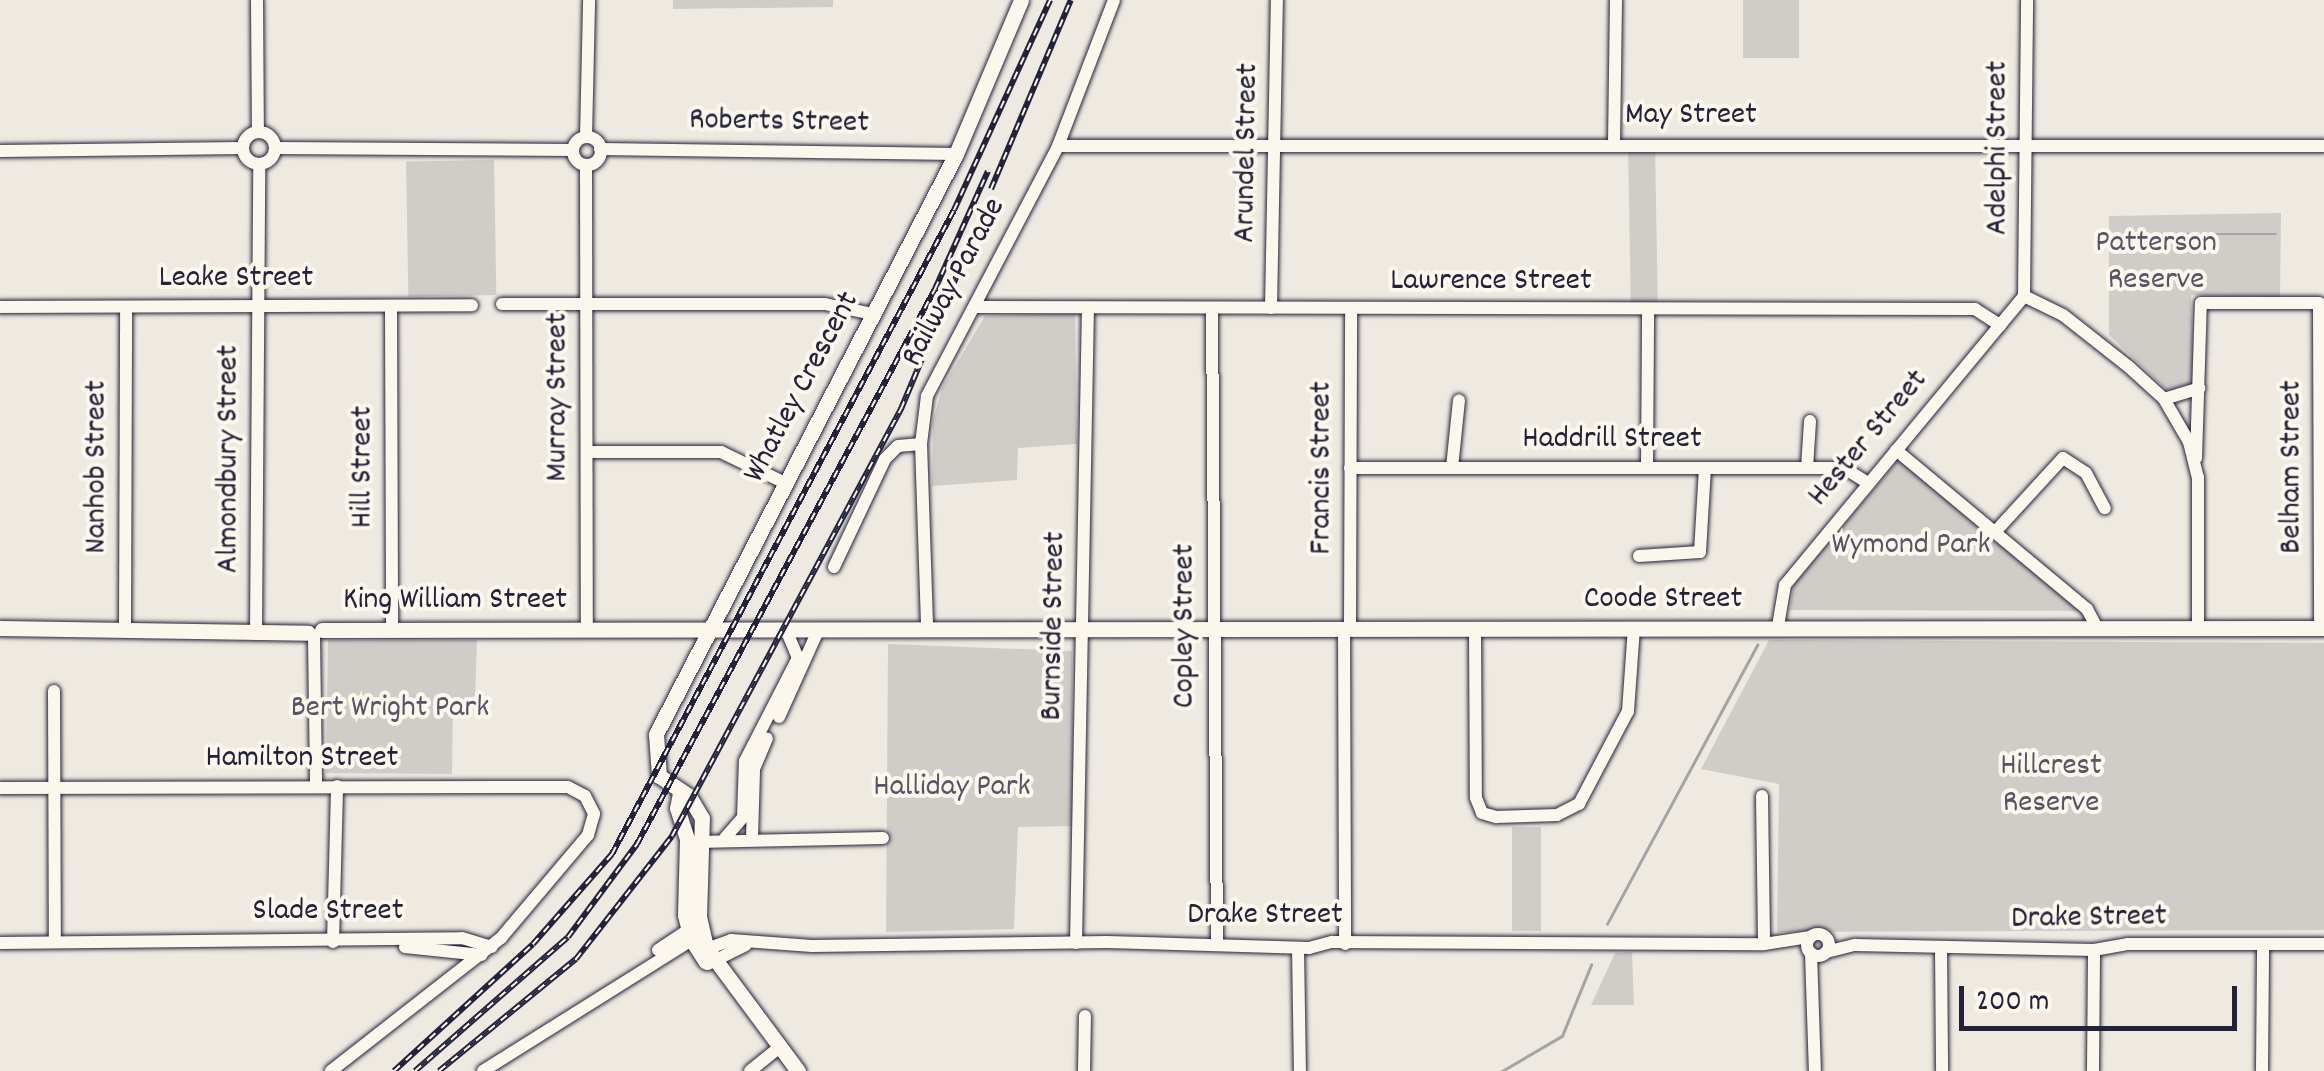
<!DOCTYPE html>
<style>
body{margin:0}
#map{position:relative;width:2324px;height:1071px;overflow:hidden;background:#eeeae2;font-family:Dekko,sans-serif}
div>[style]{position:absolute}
.green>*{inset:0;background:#d0cdc9;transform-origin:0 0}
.stream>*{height:2.5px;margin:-1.25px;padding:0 1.25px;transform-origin:1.25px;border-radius:1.25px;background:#a6a3a7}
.roads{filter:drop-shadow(0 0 2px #22223b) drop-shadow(0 0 2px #22223b)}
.minor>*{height:12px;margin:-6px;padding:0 6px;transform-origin:6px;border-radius:6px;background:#fbf7ec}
.minor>.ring{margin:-6px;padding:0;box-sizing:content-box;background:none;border:12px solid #fbf7ec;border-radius:50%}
.major>*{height:15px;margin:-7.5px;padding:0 7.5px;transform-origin:7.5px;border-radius:7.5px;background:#fbf7ec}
.rail>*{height:6px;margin-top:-3px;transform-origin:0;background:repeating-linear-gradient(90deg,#fbf7ec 0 8px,#22223b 0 16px);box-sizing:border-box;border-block:2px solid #22223b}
span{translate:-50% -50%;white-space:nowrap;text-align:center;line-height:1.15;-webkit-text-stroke:8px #fbf7ec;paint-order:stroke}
.street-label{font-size:32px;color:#22223b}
.park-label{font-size:32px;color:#565566}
.scale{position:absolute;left:1959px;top:986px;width:278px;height:45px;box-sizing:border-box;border:5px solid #22223b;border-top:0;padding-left:12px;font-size:30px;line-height:35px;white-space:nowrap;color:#22223b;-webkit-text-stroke:8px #fbf7ec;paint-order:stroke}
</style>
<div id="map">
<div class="green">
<i style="clip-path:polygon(673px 0,833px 0,833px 7px,673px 9px)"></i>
<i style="left:1743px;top:0;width:56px;height:58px"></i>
<i style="left:1655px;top:144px;width:166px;height:27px;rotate:89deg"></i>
<i style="left:494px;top:160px;width:135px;height:88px;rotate:89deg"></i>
<i style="clip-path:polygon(2281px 213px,2280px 297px,2191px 295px,2194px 383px,2168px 391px,2109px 335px,2109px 216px)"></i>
<i style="clip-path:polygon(1075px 313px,1077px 444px,1018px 448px,1017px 480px,932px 486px,933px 421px,942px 388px,985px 316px)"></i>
<i style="clip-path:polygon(1898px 461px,1909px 463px,2081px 604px,2079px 611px,1790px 610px,1794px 584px)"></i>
<i style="clip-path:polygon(328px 640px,477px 640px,475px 702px,453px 702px,452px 774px,326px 773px)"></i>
<i style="clip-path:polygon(1769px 640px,2324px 643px,2324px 930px,1777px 932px,1779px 784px,1701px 769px)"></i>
<i style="clip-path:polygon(888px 644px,1072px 651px,1073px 826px,1018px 827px,1014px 929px,886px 932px)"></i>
<i style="left:1512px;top:827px;width:29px;height:104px"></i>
<i style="clip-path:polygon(1632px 952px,1634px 1005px,1591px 1005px,1615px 953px)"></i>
</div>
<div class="stream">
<i style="left:2117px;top:234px;width:159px"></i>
<i style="left:1607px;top:924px;width:317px;rotate:-61.7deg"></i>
<i style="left:1502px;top:1071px;width:69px;rotate:-30.3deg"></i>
<i style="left:1562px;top:1036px;width:77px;rotate:-67.8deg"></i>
</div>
<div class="roads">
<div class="minor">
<i style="left:257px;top:0;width:131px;rotate:89.6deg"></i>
<i class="ring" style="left:243px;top:132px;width:20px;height:20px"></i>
<i style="left:586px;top:137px;width:137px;rotate:-88.7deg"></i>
<i class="ring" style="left:573px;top:137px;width:16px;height:16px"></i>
<i style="left:1614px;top:144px;width:144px;rotate:-89.2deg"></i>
<i style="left:1058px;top:146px;width:1266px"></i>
<i style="left:275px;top:148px;width:298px;rotate:0.4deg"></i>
<i style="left:600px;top:149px;width:356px;rotate:0.8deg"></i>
<i style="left:0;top:151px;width:242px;rotate:-0.7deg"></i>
<i style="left:586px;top:165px;width:463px;rotate:89.9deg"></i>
<i style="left:2024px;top:296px;width:43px;rotate:26deg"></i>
<i style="left:2063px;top:315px;width:84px;rotate:38.2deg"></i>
<i style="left:2129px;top:367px;width:47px;rotate:42.4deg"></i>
<i style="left:2164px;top:399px;width:50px;rotate:59.8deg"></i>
<i style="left:2189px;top:442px;width:36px;rotate:76deg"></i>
<i style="left:2198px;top:477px;width:151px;rotate:90deg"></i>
<i style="left:502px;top:304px;width:323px"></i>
<i style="left:825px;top:304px;width:48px;rotate:12deg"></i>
<i style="left:391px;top:306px;width:322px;rotate:89.8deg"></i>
<i style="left:0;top:307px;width:472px;rotate:-0.2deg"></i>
<i style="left:976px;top:307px;width:999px;rotate:0.11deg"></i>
<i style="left:1975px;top:309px;width:30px;rotate:33deg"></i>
<i style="left:1212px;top:308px;width:636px;rotate:89.55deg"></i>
<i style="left:1271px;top:308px;width:308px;rotate:-88.9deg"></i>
<i style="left:2164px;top:399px;width:37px;rotate:-17deg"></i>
<i style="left:1896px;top:450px;width:249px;rotate:39.8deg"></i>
<i style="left:2087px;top:609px;width:19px;rotate:62deg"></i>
<i style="left:587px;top:452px;width:134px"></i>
<i style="left:721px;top:452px;width:71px;rotate:25.8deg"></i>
<i style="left:2196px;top:458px;width:155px;rotate:-88.2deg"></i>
<i style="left:2201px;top:303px;width:118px"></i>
<i style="left:2319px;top:303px;width:325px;rotate:89.8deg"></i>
<i style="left:1350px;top:468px;width:494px"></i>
<i style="left:1844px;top:468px;width:28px;rotate:32deg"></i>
<i style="left:1452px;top:468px;width:68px;rotate:-84.1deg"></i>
<i style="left:1647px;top:468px;width:158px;rotate:-89.6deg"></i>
<i style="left:1807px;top:468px;width:47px;rotate:-86.3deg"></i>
<i style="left:1996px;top:531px;width:99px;rotate:-47.5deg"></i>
<i style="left:2063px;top:458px;width:27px;rotate:33deg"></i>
<i style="left:2086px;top:473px;width:40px;rotate:62deg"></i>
<i style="left:1639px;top:556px;width:61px;rotate:-3.8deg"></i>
<i style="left:1700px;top:552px;width:84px;rotate:-86.6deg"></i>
<i style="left:834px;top:567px;width:119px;rotate:-64.7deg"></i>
<i style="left:885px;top:459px;width:18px;rotate:-45deg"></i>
<i style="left:898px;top:446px;width:23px;rotate:-5deg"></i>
<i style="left:927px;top:624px;width:180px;rotate:-91.9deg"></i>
<i style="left:921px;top:444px;width:48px;rotate:-82.9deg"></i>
<i style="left:927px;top:396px;width:282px;rotate:-62.3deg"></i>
<i style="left:1058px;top:146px;width:156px;rotate:-69deg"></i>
<i style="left:1778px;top:626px;width:42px;rotate:-80.3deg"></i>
<i style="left:1785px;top:585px;width:375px;rotate:-50.4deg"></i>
<i style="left:2024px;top:296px;width:296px;rotate:-89.4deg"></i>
<i style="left:125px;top:628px;width:321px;rotate:-89.8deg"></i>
<i style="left:1344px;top:628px;width:316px;rotate:89.8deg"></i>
<i style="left:1350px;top:628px;width:319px;rotate:-89.8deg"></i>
<i style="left:1475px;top:628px;width:170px;rotate:89.7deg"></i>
<i style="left:1476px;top:798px;width:16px;rotate:68deg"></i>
<i style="left:1482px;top:813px;width:15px;rotate:16deg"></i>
<i style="left:1496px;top:817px;width:61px;rotate:-1.9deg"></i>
<i style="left:1557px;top:815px;width:25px;rotate:-27deg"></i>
<i style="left:1579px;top:804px;width:105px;rotate:-62.2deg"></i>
<i style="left:1628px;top:711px;width:83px;rotate:-85.9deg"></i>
<i style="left:256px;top:634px;width:470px;rotate:-89.6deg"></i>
<i style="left:314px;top:637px;width:149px;rotate:89.2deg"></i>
<i style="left:54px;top:691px;width:251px;rotate:89.8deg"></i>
<i style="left:779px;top:717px;width:92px;rotate:-65.7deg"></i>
<i style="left:0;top:788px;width:568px;rotate:-0.1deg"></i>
<i style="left:568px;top:787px;width:19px;rotate:28deg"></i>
<i style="left:585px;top:796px;width:20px;rotate:63deg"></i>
<i style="left:594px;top:814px;width:22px;rotate:106deg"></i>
<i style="left:588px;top:835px;width:135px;rotate:130.2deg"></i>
<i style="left:501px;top:938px;width:216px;rotate:142deg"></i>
<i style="left:1762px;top:796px;width:148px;rotate:89.2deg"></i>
<i style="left:725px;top:838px;width:28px;rotate:-49deg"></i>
<i style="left:743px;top:817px;width:56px;rotate:-88deg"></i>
<i style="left:745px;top:761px;width:116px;rotate:-62.8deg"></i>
<i style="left:798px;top:658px;width:28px;rotate:-113deg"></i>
<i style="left:752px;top:838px;width:69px;rotate:-88.3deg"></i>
<i style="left:754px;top:769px;width:33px;rotate:-67deg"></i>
<i style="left:697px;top:842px;width:186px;rotate:-1.2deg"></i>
<i class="ring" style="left:1807px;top:934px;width:10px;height:10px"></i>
<i style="left:333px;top:942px;width:156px;rotate:-88.5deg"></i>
<i style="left:0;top:943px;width:462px;rotate:-0.6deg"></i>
<i style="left:462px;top:938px;width:31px;rotate:17deg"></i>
<i style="left:1076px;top:943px;width:635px;rotate:-88.92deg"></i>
<i style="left:405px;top:947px;width:77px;rotate:5.9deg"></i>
<i style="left:1941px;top:947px;width:124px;rotate:89.5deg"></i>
<i style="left:1298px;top:948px;width:123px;rotate:89.1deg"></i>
<i style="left:658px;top:950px;width:43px;rotate:-33.7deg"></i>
<i style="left:701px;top:951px;width:32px;rotate:-20deg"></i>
<i style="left:731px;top:940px;width:81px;rotate:4.2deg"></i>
<i style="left:812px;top:946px;width:295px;rotate:-0.8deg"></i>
<i style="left:1107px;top:942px;width:202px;rotate:1.7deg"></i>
<i style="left:1309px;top:948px;width:24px;rotate:-15deg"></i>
<i style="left:1332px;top:942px;width:432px;rotate:0.3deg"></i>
<i style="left:1764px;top:944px;width:47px;rotate:-8.7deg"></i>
<i style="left:1826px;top:952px;width:30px;rotate:-14deg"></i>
<i style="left:1855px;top:945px;width:239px;rotate:1.2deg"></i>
<i style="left:2094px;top:950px;width:35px;rotate:-10deg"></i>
<i style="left:2128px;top:944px;width:196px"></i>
<i style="left:1811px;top:953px;width:118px;rotate:88.1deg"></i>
<i style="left:708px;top:964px;width:42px;rotate:-26.6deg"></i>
<i style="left:483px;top:1071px;width:256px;rotate:-32.1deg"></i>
<i style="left:750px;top:1071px;width:38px;rotate:-39deg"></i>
<i style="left:1084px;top:1071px;width:55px;rotate:-89deg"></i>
<i style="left:2093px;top:1071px;width:121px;rotate:-89.5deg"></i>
<i style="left:2262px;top:1071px;width:125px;rotate:-89.5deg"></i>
</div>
<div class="major">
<i style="left:0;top:628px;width:308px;rotate:0.9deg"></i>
<i style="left:322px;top:630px;width:2002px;rotate:-0.06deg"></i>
<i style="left:680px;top:793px;width:15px;rotate:101deg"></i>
<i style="left:677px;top:808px;width:33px;rotate:72deg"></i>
<i style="left:687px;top:839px;width:76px;rotate:91.5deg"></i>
<i style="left:685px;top:915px;width:25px;rotate:76deg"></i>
<i style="left:691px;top:939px;width:27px;rotate:57deg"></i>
<i style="left:798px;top:1071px;width:154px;rotate:-126.6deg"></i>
<i style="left:706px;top:947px;width:31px;rotate:-103deg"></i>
<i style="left:699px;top:917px;width:99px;rotate:-88.3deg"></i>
<i style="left:702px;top:818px;width:26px;rotate:-121deg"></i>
<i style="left:689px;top:796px;width:36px;rotate:-146deg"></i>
<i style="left:659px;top:776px;width:42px;rotate:-94.1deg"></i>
<i style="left:656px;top:734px;width:653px;rotate:-62.65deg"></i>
<i style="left:956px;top:154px;width:167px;rotate:-67.1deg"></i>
</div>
</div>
<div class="rail">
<i style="left:991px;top:189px;width:205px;rotate:-67.1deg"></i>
<i style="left:394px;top:1071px;width:188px;rotate:-42.4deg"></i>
<i style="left:533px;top:944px;width:120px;rotate:-48.7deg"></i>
<i style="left:612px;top:854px;width:729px;rotate:-62.03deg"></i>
<i style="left:954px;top:210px;width:231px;rotate:-65.4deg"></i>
<i style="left:415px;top:1071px;width:203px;rotate:-41.2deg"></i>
<i style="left:568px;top:937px;width:116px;rotate:-53.4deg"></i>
<i style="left:637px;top:844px;width:630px;rotate:-61.77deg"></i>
<i style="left:935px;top:289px;width:129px;rotate:-65.8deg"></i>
<i style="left:439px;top:1071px;width:177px;rotate:-39.3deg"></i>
<i style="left:576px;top:959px;width:156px;rotate:-52deg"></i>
<i style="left:672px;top:836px;width:485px;rotate:-61.8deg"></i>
<i style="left:901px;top:409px;width:153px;rotate:-67.3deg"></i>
</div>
<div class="street-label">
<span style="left:1691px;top:116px">May Street</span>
<span style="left:779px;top:123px;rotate:1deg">Roberts Street</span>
<span style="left:1999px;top:148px;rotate:-90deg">Adelphi Street</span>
<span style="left:1248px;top:153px;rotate:-89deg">Arundel Street</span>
<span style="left:236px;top:279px">Leake Street</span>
<span style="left:1491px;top:282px">Lawrence Street</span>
<span style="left:955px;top:283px;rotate:-62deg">Railway Parade</span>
<span style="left:803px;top:388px;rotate:-62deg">Whatley Crescent</span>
<span style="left:559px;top:397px;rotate:-90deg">Murray Street</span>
<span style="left:1869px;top:439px;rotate:-50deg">Hester Street</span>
<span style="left:1612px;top:440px">Haddrill Street</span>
<span style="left:230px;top:459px;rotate:-90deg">Almondbury Street</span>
<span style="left:98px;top:467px;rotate:-90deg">Nanhob Street</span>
<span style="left:364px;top:467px;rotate:-90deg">Hill Street</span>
<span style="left:2293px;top:467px;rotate:-90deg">Belham Street</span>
<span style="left:1323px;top:468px;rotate:-90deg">Francis Street</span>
<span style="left:1663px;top:600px">Coode Street</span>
<span style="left:455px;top:601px">King William Street</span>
<span style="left:1055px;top:626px;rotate:-89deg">Burnside Street</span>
<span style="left:1186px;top:626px;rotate:-90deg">Copley Street</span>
<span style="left:302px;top:759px">Hamilton Street</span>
<span style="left:328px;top:912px">Slade Street</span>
<span style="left:1265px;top:916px">Drake Street</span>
<span style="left:2089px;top:919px;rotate:-1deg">Drake Street</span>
</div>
<div class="park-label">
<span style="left:2156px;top:263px">Patterson<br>Reserve</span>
<span style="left:1911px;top:546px">Wymond Park</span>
<span style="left:390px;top:709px">Bert Wright Park</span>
<span style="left:2051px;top:786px">Hillcrest<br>Reserve</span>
<span style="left:952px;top:788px">Halliday Park</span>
</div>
<div class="scale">200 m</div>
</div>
